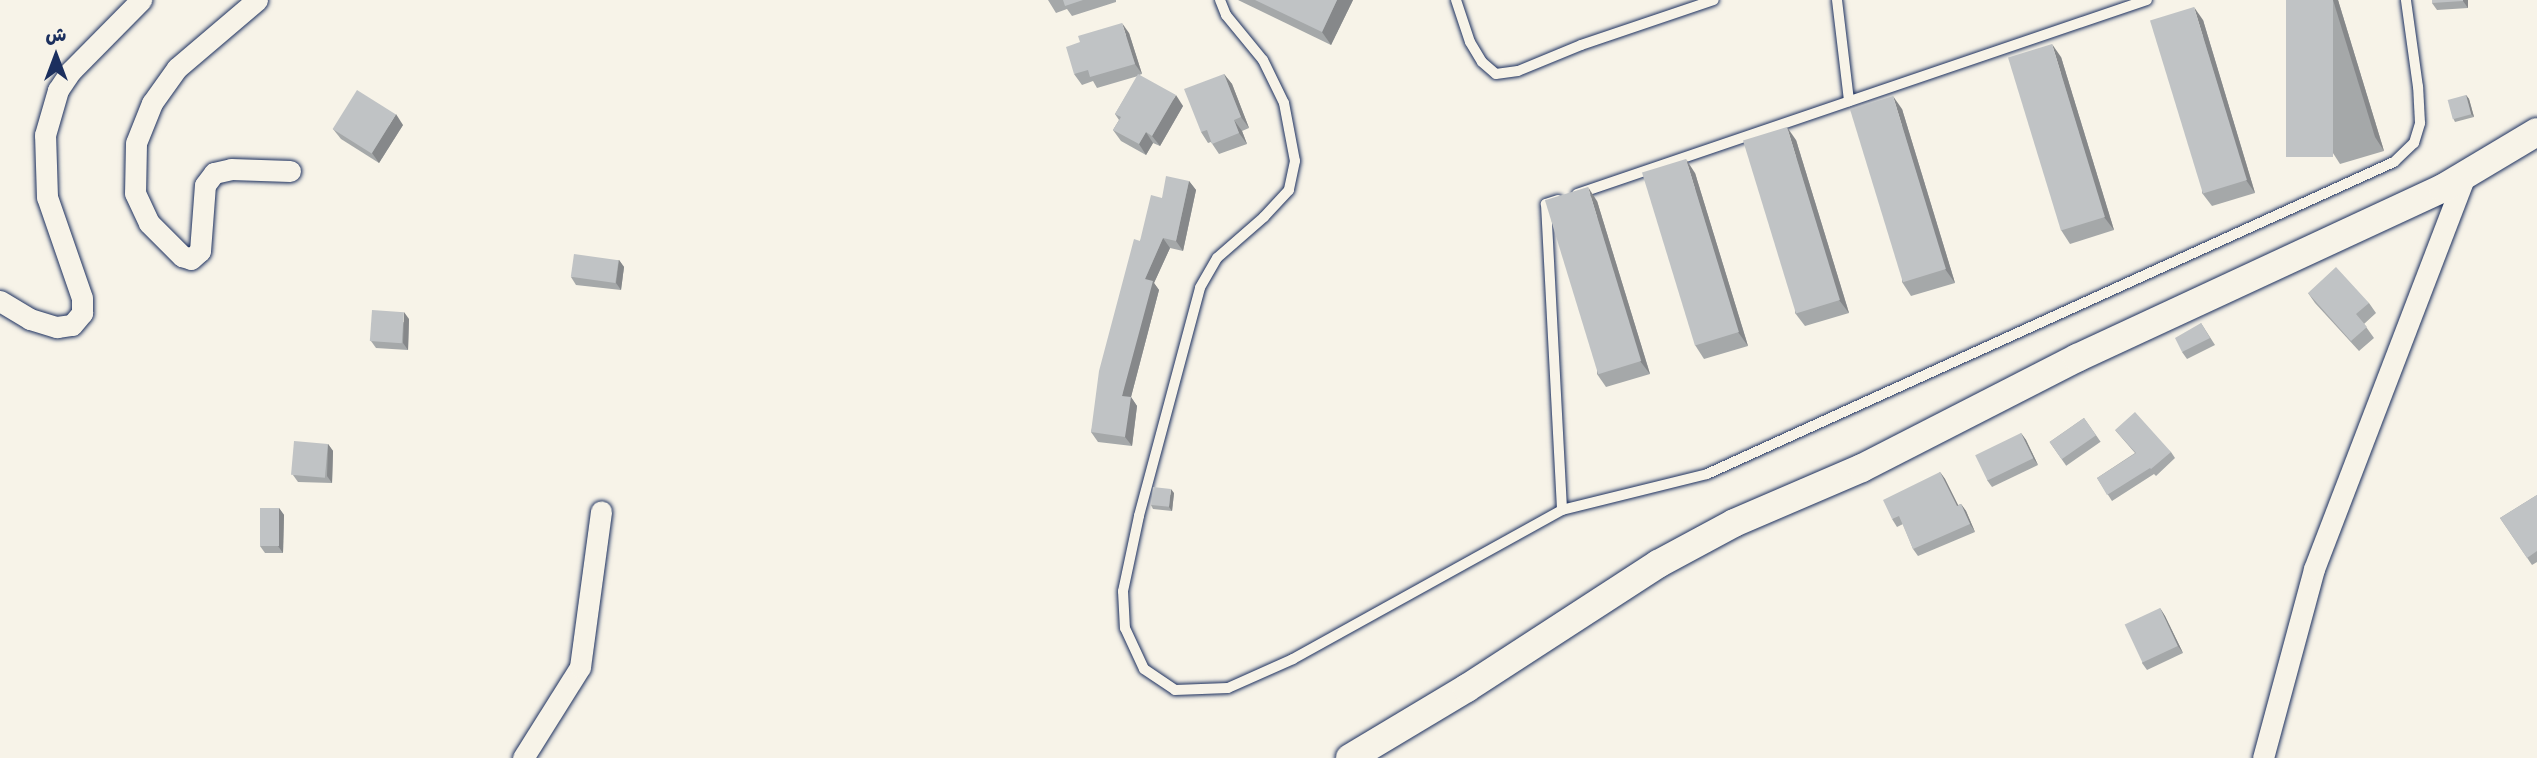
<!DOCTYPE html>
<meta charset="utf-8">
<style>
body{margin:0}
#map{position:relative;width:2537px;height:758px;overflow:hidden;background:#f7f3e8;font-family:"Shantell Sans","Playpen Sans Arabic",sans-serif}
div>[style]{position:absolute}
.roads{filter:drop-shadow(0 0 2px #1b2f5e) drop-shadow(0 0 2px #1b2f5e)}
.lane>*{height:10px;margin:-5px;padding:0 5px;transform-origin:5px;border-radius:5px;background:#f7f3e8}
.street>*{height:21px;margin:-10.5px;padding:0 10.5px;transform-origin:10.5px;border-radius:10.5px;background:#f7f3e8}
.secondary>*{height:28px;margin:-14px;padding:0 14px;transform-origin:14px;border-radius:14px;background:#f7f3e8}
.wall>*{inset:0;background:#a5a8a9;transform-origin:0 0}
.shaded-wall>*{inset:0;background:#86888a}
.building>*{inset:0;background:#c0c3c5;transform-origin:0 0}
span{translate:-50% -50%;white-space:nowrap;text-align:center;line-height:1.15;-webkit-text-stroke:5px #f7f3e8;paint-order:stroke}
.north{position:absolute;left:21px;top:21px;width:70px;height:70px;-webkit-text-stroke:5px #f7f3e8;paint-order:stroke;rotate:0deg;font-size:19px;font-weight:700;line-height:28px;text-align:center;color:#1b2f5e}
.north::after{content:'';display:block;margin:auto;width:24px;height:32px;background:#1b2f5e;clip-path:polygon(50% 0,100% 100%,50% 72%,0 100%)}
</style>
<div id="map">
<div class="roads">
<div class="lane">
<i style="left:1220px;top:0;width:16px;rotate:68deg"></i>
<i style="left:1226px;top:15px;width:58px;rotate:50.6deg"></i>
<i style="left:1263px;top:60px;width:48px;rotate:64deg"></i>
<i style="left:1284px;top:103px;width:59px;rotate:79.3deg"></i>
<i style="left:1295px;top:161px;width:30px;rotate:102deg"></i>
<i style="left:1289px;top:190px;width:37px;rotate:133deg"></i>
<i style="left:1264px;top:217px;width:62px;rotate:138.9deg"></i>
<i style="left:1217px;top:258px;width:34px;rotate:120deg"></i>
<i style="left:1200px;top:288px;width:236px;rotate:105deg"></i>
<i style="left:1139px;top:516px;width:77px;rotate:102deg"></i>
<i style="left:1123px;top:591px;width:37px;rotate:87deg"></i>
<i style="left:1125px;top:628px;width:45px;rotate:65.1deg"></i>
<i style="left:1144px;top:669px;width:37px;rotate:34deg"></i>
<i style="left:1175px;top:690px;width:53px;rotate:-2.2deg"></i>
<i style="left:1228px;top:688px;width:71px;rotate:-24deg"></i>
<i style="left:1293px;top:659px;width:308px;rotate:-29deg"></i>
<i style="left:1562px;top:510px;width:149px;rotate:-13.9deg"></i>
<i style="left:1707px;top:474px;width:755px;rotate:-24.43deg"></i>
<i style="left:2394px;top:162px;width:28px;rotate:-44deg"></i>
<i style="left:2414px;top:143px;width:21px;rotate:-73deg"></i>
<i style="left:2420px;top:123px;width:36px;rotate:-93deg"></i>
<i style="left:2418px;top:87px;width:88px;rotate:-97.9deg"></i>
<i style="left:1456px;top:0;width:44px;rotate:71.6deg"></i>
<i style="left:1470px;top:42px;width:23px;rotate:59deg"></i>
<i style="left:1482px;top:62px;width:18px;rotate:41deg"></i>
<i style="left:1496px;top:74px;width:22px;rotate:-8deg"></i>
<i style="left:1518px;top:71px;width:68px;rotate:-22.4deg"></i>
<i style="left:1581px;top:45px;width:140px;rotate:-18.7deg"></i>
<i style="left:1837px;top:0;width:102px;rotate:83.2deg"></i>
<i style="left:1577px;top:194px;width:602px;rotate:-18.8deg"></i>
<i style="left:1558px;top:200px;width:13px;rotate:162deg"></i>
<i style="left:1546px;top:204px;width:306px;rotate:87deg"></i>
</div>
<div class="street">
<i style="left:257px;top:0;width:105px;rotate:139.6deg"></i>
<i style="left:177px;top:68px;width:43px;rotate:125.5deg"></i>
<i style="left:152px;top:103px;width:43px;rotate:111.8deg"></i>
<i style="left:136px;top:143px;width:50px;rotate:91.1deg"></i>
<i style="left:135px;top:193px;width:33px;rotate:65deg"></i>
<i style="left:149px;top:223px;width:47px;rotate:45deg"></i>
<i style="left:182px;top:256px;width:9px;rotate:18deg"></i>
<i style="left:191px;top:259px;width:12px;rotate:-42deg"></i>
<i style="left:200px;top:251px;width:66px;rotate:-85.7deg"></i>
<i style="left:205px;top:185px;width:15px;rotate:-53deg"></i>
<i style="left:214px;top:173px;width:17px;rotate:-13deg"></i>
<i style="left:231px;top:169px;width:59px;rotate:1.9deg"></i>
<i style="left:0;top:301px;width:35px;rotate:31deg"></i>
<i style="left:30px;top:319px;width:28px;rotate:17deg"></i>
<i style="left:57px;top:327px;width:15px;rotate:-8deg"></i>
<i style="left:72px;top:325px;width:16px;rotate:-50deg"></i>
<i style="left:82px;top:313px;width:15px;rotate:-90deg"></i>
<i style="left:82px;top:298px;width:107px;rotate:-109.1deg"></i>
<i style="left:47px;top:197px;width:62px;rotate:-91.8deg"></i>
<i style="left:45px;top:135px;width:47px;rotate:-73.9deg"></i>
<i style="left:58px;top:90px;width:23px;rotate:-56deg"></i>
<i style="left:71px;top:71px;width:100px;rotate:-45.4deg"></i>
<i style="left:523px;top:758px;width:107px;rotate:-57.9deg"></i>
<i style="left:580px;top:667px;width:157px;rotate:-82.3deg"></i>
<i style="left:2263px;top:758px;width:196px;rotate:-74.9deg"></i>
<i style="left:2314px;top:569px;width:423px;rotate:-69deg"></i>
</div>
<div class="secondary">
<i style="left:1350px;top:758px;width:136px;rotate:-30.9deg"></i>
<i style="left:1467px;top:688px;width:228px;rotate:-33deg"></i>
<i style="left:1658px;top:564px;width:86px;rotate:-28.3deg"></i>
<i style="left:1734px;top:523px;width:139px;rotate:-23.3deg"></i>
<i style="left:1862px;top:468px;width:242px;rotate:-27.1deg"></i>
<i style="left:2077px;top:358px;width:404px;rotate:-24.9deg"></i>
<i style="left:2443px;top:188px;width:109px;rotate:-30.8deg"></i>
</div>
</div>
<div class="wall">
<i style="clip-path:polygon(1048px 0,1116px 0,1116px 2px,1072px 16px,1067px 9px,1056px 13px)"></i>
<i style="clip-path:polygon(1238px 0,1353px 0,1331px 45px)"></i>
<i style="clip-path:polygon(2286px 0,2338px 0,2384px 151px,2340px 164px,2331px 150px)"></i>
<i style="clip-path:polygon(2432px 0,2468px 0,2468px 8px,2437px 10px,2432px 3px)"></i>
<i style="clip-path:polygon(2203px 20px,2255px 193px,2212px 206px,2202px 193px)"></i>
<i style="clip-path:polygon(1129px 33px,1142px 74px,1139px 75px,1183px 106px,1160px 146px,1153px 143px,1146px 155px,1121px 141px,1113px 130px,1119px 120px,1115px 114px,1138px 76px,1097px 88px,1093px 81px,1082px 85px,1074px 74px)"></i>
<i style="clip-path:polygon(2061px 57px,2114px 230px,2070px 244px,2061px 230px)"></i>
<i style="clip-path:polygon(1224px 74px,1232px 84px,1249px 128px,1242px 131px,1247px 144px,1219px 154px,1211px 142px,1208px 143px,1201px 132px)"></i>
<i style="clip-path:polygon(2466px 95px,2469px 99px,2474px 117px,2455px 122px,2453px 118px)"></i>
<i style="clip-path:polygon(1902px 109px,1955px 283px,1911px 296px,1902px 282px)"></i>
<i style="clip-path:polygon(403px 125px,379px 163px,341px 139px,333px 129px)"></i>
<i style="clip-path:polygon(1796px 140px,1849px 313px,1805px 326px,1795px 313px)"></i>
<i style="clip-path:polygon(1695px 173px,1748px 346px,1704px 359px,1695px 345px)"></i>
<i style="clip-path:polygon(1189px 181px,1196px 190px,1183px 251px,1170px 248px,1154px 283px,1159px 290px,1131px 397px,1137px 406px,1132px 446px,1098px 442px,1091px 432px,1140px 241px,1162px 198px)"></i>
<i style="clip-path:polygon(1597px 201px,1650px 374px,1606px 387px,1597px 374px)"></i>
<i style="clip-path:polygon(619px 260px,624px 267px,621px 290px,576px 285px,571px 277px)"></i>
<i style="clip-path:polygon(2308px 293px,2369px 303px,2376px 313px,2364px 324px,2374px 338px,2359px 351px,2315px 303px)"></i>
<i style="clip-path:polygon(409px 319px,408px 350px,376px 348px,371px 341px)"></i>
<i style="clip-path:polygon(2201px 323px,2215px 345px,2187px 359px,2182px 352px)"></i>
<i style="left:2084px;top:418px;width:29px;height:42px;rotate:55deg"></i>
<i style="clip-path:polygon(2115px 430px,2171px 452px,2175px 458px,2156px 476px,2154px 474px,2112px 501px,2097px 478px,2135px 453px)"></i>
<i style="clip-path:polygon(2021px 433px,2026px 440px,2038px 465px,1992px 487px,1987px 480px)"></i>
<i style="clip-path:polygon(328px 444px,333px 451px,332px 483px,298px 482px,293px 475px)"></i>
<i style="clip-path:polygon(1940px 472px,1945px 479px,1958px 505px,1961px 504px,1966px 511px,1975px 532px,1918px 556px,1913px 549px,1903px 524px,1897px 527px,1892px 519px)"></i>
<i style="clip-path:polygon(1174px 493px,1172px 511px,1153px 509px,1151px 505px)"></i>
<i style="clip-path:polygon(2537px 495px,2537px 562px,2532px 565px,2500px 518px)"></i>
<i style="clip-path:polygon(279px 508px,284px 515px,283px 553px,265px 553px,260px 546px)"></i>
<i style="clip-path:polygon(2160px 608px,2165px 616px,2183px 653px,2147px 670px,2142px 663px)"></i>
</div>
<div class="shaded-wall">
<i style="clip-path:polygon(1337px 0,1353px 0,1331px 45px,1322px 32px)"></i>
<i style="clip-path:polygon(2333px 0,2338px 0,2384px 151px,2375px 137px)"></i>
<i style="clip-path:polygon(2463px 0,2468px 0,2468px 8px,2463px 1px)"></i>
<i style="clip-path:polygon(2194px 7px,2203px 20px,2255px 193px,2246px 180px)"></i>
<i style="clip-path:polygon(1122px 23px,1129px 33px,1142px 74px,1135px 64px)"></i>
<i style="clip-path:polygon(2052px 44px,2061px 57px,2114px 230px,2104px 217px)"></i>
<i style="clip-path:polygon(1224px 74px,1232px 84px,1249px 128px,1241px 117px)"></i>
<i style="clip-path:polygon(1176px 95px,1183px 106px,1160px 146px,1152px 136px)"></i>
<i style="clip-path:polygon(2466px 95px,2469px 99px,2474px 117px,2471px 114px)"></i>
<i style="clip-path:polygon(1893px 96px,1902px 109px,1955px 283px,1945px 269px)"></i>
<i style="clip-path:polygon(396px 114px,403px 125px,379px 163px,372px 153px)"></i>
<i style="clip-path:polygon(1234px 120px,1242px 131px,1247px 144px,1239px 133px)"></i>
<i style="clip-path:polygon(1787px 127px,1796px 140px,1849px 313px,1839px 300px)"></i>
<i style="clip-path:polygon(1146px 132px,1153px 143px,1146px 155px,1139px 144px)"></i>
<i style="clip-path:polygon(1686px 159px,1695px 173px,1748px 346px,1738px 332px)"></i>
<i style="clip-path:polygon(1189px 181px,1196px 190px,1183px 251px,1176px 241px)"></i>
<i style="clip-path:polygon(1588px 187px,1597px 201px,1650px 374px,1640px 361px)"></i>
<i style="clip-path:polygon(1163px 238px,1170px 248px,1154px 283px,1159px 290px,1131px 397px,1137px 406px,1132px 446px,1125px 437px,1122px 396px,1145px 279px)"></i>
<i style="clip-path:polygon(619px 260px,624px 267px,621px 290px,616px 283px)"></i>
<i style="clip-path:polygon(404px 312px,409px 319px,408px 350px,403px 343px)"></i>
<i style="clip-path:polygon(2021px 433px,2026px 440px,2038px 465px,2033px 458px)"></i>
<i style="clip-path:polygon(328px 444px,333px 451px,332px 483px,327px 476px)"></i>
<i style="clip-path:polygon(1940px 472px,1945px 479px,1962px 513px,1957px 506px)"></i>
<i style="clip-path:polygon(1171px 489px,1174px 493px,1172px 511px,1169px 507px)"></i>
<i style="clip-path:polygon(1961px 504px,1966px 511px,1975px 532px,1970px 524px)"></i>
<i style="clip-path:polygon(279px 508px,284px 515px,283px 553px,278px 546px)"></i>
<i style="clip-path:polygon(2160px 608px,2165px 616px,2183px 653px,2178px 646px)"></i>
</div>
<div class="building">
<i style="clip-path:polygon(1063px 0,1083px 0,1065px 6px)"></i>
<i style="clip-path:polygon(1255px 0,1337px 0,1322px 32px)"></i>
<i style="left:2286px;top:0;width:47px;height:157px"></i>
<i style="clip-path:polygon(2432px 0,2463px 0,2463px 1px,2432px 3px)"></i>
<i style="left:2194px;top:7px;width:181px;height:46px;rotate:73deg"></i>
<i style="clip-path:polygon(1122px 23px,1135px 64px,1090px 77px,1088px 70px,1074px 74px,1066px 47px,1080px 42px,1078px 36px)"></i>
<i style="left:2052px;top:44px;width:181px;height:46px;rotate:73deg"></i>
<i style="clip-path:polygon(1138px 74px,1176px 95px,1152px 136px,1146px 132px,1139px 144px,1113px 130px,1121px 117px,1115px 114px)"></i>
<i style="clip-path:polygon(1224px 74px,1241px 117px,1234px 120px,1239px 133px,1212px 144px,1207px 130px,1201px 132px,1184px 89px)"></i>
<i style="left:357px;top:90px;width:46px;height:46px;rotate:32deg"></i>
<i style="left:2466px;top:95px;width:20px;height:19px;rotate:75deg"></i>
<i style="left:1893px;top:96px;width:181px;height:45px;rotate:73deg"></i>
<i style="left:1787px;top:127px;width:181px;height:46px;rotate:73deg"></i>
<i style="left:1686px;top:159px;width:181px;height:46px;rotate:73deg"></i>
<i style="clip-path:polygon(1166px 176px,1189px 181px,1176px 241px,1163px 238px,1145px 279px,1153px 281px,1122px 396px,1131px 397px,1125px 437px,1091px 432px,1099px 371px,1134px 239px,1140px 241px,1151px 195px,1162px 198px)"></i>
<i style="left:1588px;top:187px;width:182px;height:45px;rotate:73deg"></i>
<i style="left:574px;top:254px;width:45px;height:23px;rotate:8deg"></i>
<i style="clip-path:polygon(2336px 267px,2369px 303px,2356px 314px,2367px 327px,2351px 341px,2308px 293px)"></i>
<i style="left:372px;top:310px;width:32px;height:31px;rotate:4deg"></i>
<i style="clip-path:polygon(2201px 323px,2210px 338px,2182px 352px,2175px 338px)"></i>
<i style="clip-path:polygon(2135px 412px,2171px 452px,2151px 469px,2150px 468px,2107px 495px,2097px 478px,2136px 453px,2115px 430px)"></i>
<i style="left:2084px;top:418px;width:21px;height:42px;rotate:55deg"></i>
<i style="left:2021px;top:433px;width:28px;height:51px;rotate:64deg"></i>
<i style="left:294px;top:441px;width:34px;height:34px;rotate:5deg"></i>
<i style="clip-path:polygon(1940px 472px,1957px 506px,1961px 504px,1970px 524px,1913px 549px,1899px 516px,1892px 519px,1883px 500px)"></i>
<i style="left:1153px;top:487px;width:18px;height:18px;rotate:6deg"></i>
<i style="clip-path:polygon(2537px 495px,2537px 551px,2527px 558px,2500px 518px)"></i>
<i style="left:260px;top:508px;width:19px;height:38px"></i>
<i style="left:2160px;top:608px;width:42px;height:39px;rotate:65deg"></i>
</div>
<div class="north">ش</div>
</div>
